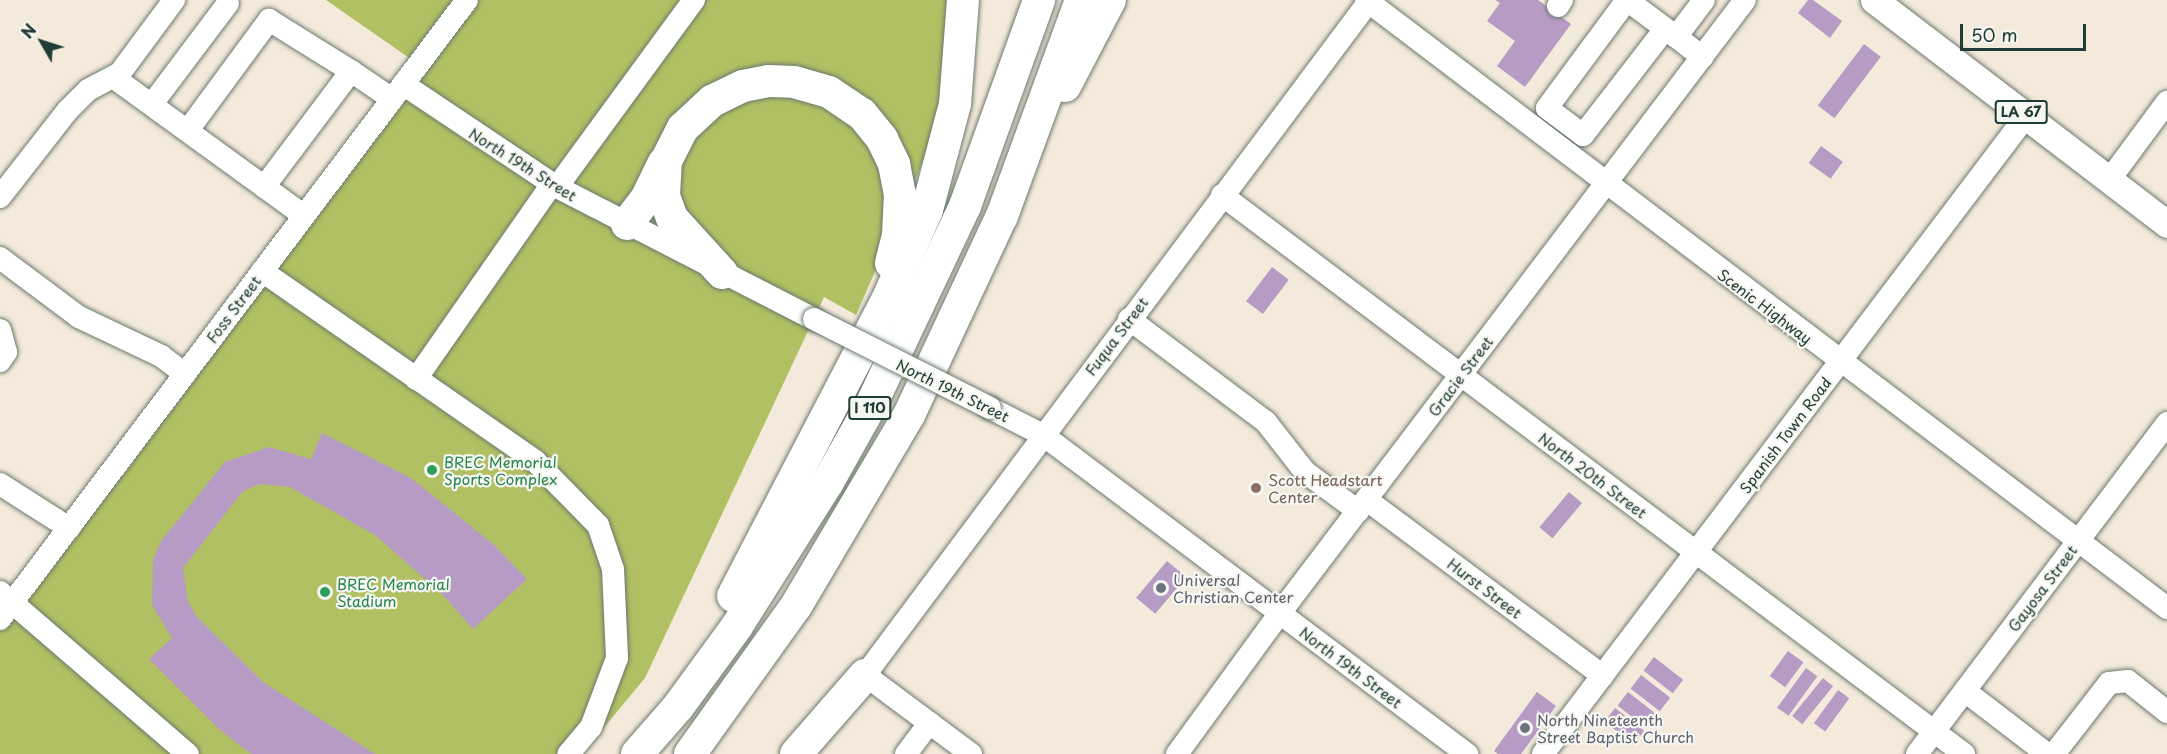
<!DOCTYPE html>
<style>
body{margin:0}
#map{position:relative;width:2167px;height:754px;overflow:hidden;background:#f4eadb;font-family:"Playpen Sans",sans-serif}
div>[style]{position:absolute}
.green>*{inset:0;background:#b1c063}
.building>*{inset:0;background:#b69cc4;transform-origin:0 0}
.roads{filter:drop-shadow(0 0 2px #6a7a6e) drop-shadow(0 0 2px #6a7a6e)}
.minor>*{height:22px;margin:-11px;padding:0 11px;transform-origin:11px;border-radius:11px;background:#fff}
.major>*{height:27px;margin:-13.5px;padding:0 13.5px;transform-origin:13.5px;border-radius:13.5px;background:#fff}
.highway>*{height:32px;margin:-16px;padding:0 16px;transform-origin:16px;border-radius:16px;background:#fff}
.bridges{filter:drop-shadow(0 0 2px #6a7a6e) drop-shadow(0 0 2px #6a7a6e)}
.minor-bridge>*{height:22px;margin:-11px;padding:0 11px;transform-origin:11px;border-radius:11px;background:#fff}
.dots>*{width:16px;height:16px;translate:-50% -50%;box-sizing:border-box;border:3px solid #f6f6f2;border-radius:50%}
span{translate:-50% -50%;white-space:nowrap;text-align:center;line-height:1.15;-webkit-text-stroke:4.5px #f6f6f2;paint-order:stroke}
.shield-label span{padding:2px 4px;background:#f6f6f2;border:2px solid;border-radius:4px;-webkit-text-stroke-width:0}
.shield-label{font-size:14px;color:#1f3d34;font-weight:700}
.street-label{font-size:15px;color:#1f3d34}
.leisure-label{font-size:15px;color:#27864d}
.left{translate:0 -50%;text-align:left}
.education-label{font-size:15px;color:#785e54}
.worship-label{font-size:15px;color:#5b616d}
.north{position:absolute;left:12px;top:12px;width:60px;height:60px;-webkit-text-stroke:4px #f6f6f2;paint-order:stroke;rotate:309deg;font-size:16px;font-weight:700;line-height:24px;text-align:center;color:#1f3d34}
.north::after{content:'';display:block;margin:auto;width:21px;height:27px;background:#1f3d34;clip-path:polygon(50% 0,100% 100%,50% 72%,0 100%)}
.scale{position:absolute;left:1960px;top:24px;width:126px;height:27px;box-sizing:border-box;border:3px solid #1f3d34;border-top:0;padding-left:8px;font-size:18px;line-height:21px;white-space:nowrap;color:#1f3d34;-webkit-text-stroke:4px #f6f6f2;paint-order:stroke}
</style>
<div id="map">
<div class="green">
<i style="clip-path:polygon(326px 0,946px 0,945px 111px,856px 315px,824px 297px,645px 678px,582px 754px,0 754px,0 631px,425px 69px)"></i>
</div>
<div class="building">
<i style="clip-path:polygon(1495px 0,1538px 0,1571px 24px,1525px 87px,1497px 66px,1515px 41px,1487px 21px,1500px 3px)"></i>
<i style="clip-path:polygon(1808px 0,1813px 0,1842px 21px,1830px 38px,1798px 13px)"></i>
<i style="left:1864px;top:44px;width:21px;height:77px;rotate:37deg"></i>
<i style="left:1821px;top:146px;width:27px;height:21px;rotate:36deg"></i>
<i style="left:1272px;top:267px;width:21px;height:43px;rotate:37deg"></i>
<i style="clip-path:polygon(322px 433px,411px 478px,493px 544px,527px 579px,473px 629px,442px 594px,375px 535px,290px 487px,260px 484px,243px 491px,183px 568px,188px 601px,196px 616px,263px 682px,375px 754px,251px 754px,220px 730px,149px 659px,172px 638px,152px 605px,153px 560px,161px 541px,225px 462px,269px 447px,311px 459px)"></i>
<i style="left:1569px;top:492px;width:17px;height:46px;rotate:40deg"></i>
<i style="left:1167px;top:561px;width:25px;height:48px;rotate:40deg"></i>
<i style="left:1788px;top:651px;width:19px;height:31px;rotate:36deg"></i>
<i style="left:1654px;top:657px;width:37px;height:17px;rotate:38deg"></i>
<i style="left:1806px;top:668px;width:14px;height:49px;rotate:36deg"></i>
<i style="left:1641px;top:675px;width:37px;height:17px;rotate:38deg"></i>
<i style="left:1823px;top:678px;width:13px;height:49px;rotate:39deg"></i>
<i style="left:1838px;top:690px;width:14px;height:41px;rotate:36deg"></i>
<i style="clip-path:polygon(1537px 692px,1556px 706px,1521px 754px,1498px 754px,1494px 751px)"></i>
<i style="left:1628px;top:692px;width:37px;height:17px;rotate:38deg"></i>
<i style="left:1615px;top:708px;width:37px;height:17px;rotate:38deg"></i>
</div>
<div class="roads">
<div class="minor">
<i style="left:1366px;top:0;width:1006px;rotate:37.2deg"></i>
<i style="left:1558px;top:6px;width:7px;rotate:-56deg"></i>
<i style="left:1665px;top:29px;width:134px;rotate:127.7deg"></i>
<i style="left:1583px;top:135px;width:45px;rotate:-143.1deg"></i>
<i style="left:1547px;top:108px;width:134px;rotate:-53.5deg"></i>
<i style="left:1627px;top:0;width:59px;rotate:36.7deg"></i>
<i style="left:1674px;top:35px;width:36px;rotate:38deg"></i>
<i style="left:1676px;top:37px;width:46px;rotate:-52.9deg"></i>
<i style="left:113px;top:77px;width:236px;rotate:36deg"></i>
<i style="left:403px;top:84px;width:185px;rotate:33.8deg"></i>
<i style="left:557px;top:187px;width:289px;rotate:27.2deg"></i>
<i style="left:152px;top:104px;width:126px;rotate:-53deg"></i>
<i style="left:188px;top:130px;width:137px;rotate:-53.6deg"></i>
<i style="left:269px;top:20px;width:97px;rotate:31.9deg"></i>
<i style="left:2110px;top:179px;width:96px;rotate:-53.5deg"></i>
<i style="left:264px;top:187px;width:145px;rotate:-53.1deg"></i>
<i style="left:351px;top:71px;width:50px;rotate:34.3deg"></i>
<i style="left:557px;top:187px;width:232px;rotate:-53.8deg"></i>
<i style="left:1222px;top:195px;width:929px;rotate:36.99deg"></i>
<i style="left:0;top:197px;width:110px;rotate:-52deg"></i>
<i style="left:68px;top:110px;width:28px;rotate:-45deg"></i>
<i style="left:88px;top:90px;width:36px;rotate:-28deg"></i>
<i style="left:120px;top:73px;width:91px;rotate:-53.5deg"></i>
<i style="left:0;top:258px;width:99px;rotate:36.8deg"></i>
<i style="left:79px;top:317px;width:91px;rotate:25.4deg"></i>
<i style="left:161px;top:356px;width:30px;rotate:37deg"></i>
<i style="left:262px;top:271px;width:333px;rotate:34.8deg"></i>
<i style="left:535px;top:461px;width:90px;rotate:45.5deg"></i>
<i style="left:598px;top:525px;width:46px;rotate:71.2deg"></i>
<i style="left:613px;top:569px;width:89px;rotate:87.4deg"></i>
<i style="left:617px;top:658px;width:74px;rotate:110.6deg"></i>
<i style="left:591px;top:727px;width:35px;rotate:130deg"></i>
<i style="left:1129px;top:319px;width:171px;rotate:36.9deg"></i>
<i style="left:1266px;top:422px;width:63px;rotate:52deg"></i>
<i style="left:1305px;top:472px;width:66px;rotate:36.3deg"></i>
<i style="left:0;top:330px;width:23px;rotate:75deg"></i>
<i style="left:6px;top:352px;width:11px;rotate:124deg"></i>
<i style="left:416px;top:379px;width:238px;rotate:-55.1deg"></i>
<i style="left:990px;top:408px;width:59px;rotate:27deg"></i>
<i style="left:1043px;top:435px;width:531px;rotate:36.96deg"></i>
<i style="left:0;top:484px;width:82px;rotate:32.5deg"></i>
<i style="left:1367px;top:500px;width:294px;rotate:36.7deg"></i>
<i style="left:0;top:592px;width:248px;rotate:40.8deg"></i>
<i style="left:0;top:619px;width:775px;rotate:-52.97deg"></i>
<i style="left:1965px;top:691px;width:103px;rotate:37.5deg"></i>
<i style="left:906px;top:754px;width:39px;rotate:-53deg"></i>
<i style="left:971px;top:754px;width:132px;rotate:-143.3deg"></i>
<i style="left:865px;top:675px;width:843px;rotate:-53.2deg"></i>
<i style="left:1177px;top:754px;width:175px;rotate:-53.9deg"></i>
<i style="left:1280px;top:613px;width:769px;rotate:-52.82deg"></i>
<i style="left:1543px;top:754px;width:800px;rotate:-52.87deg"></i>
<i style="left:1917px;top:754px;width:415px;rotate:-52.9deg"></i>
<i style="left:2054px;top:754px;width:90px;rotate:-52.2deg"></i>
<i style="left:2109px;top:683px;width:19px;rotate:-6deg"></i>
<i style="left:2128px;top:681px;width:50px;rotate:38.5deg"></i>
</div>
<div class="major">
<i style="left:1874px;top:0;width:369px;rotate:37.4deg"></i>
</div>
<div class="highway">
<i style="left:1065px;top:86px;width:97px;rotate:-62.4deg"></i>
<i style="left:627px;top:224px;width:34px;rotate:-53deg"></i>
<i style="left:647px;top:197px;width:37px;rotate:-64deg"></i>
<i style="left:722px;top:273px;width:74px;rotate:-132.3deg"></i>
<i style="left:672px;top:218px;width:23px;rotate:-110deg"></i>
<i style="left:664px;top:196px;width:35px;rotate:-87deg"></i>
<i style="left:666px;top:161px;width:37px;rotate:-63deg"></i>
<i style="left:683px;top:128px;width:40px;rotate:-43deg"></i>
<i style="left:712px;top:101px;width:34px;rotate:-26deg"></i>
<i style="left:743px;top:86px;width:26px;rotate:-11deg"></i>
<i style="left:769px;top:81px;width:25px;rotate:2deg"></i>
<i style="left:794px;top:82px;width:36px;rotate:16deg"></i>
<i style="left:829px;top:92px;width:40px;rotate:34deg"></i>
<i style="left:862px;top:114px;width:32px;rotate:51deg"></i>
<i style="left:882px;top:139px;width:28px;rotate:64deg"></i>
<i style="left:894px;top:164px;width:31px;rotate:79deg"></i>
<i style="left:900px;top:194px;width:41px;rotate:92.8deg"></i>
<i style="left:898px;top:235px;width:29px;rotate:104deg"></i>
<i style="left:733px;top:596px;width:338px;rotate:-62.5deg"></i>
<i style="left:889px;top:296px;width:94px;rotate:-66.2deg"></i>
<i style="left:927px;top:210px;width:110px;rotate:-75.2deg"></i>
<i style="left:955px;top:104px;width:104px;rotate:-85.6deg"></i>
<i style="left:637px;top:754px;width:62px;rotate:-48.9deg"></i>
<i style="left:678px;top:707px;width:100px;rotate:-53.9deg"></i>
<i style="left:737px;top:626px;width:170px;rotate:-57.7deg"></i>
<i style="left:828px;top:482px;width:86px;rotate:-60.8deg"></i>
<i style="left:870px;top:407px;width:222px;rotate:-64.7deg"></i>
<i style="left:965px;top:206px;width:219px;rotate:-70.2deg"></i>
<i style="left:690px;top:754px;width:182px;rotate:-54.4deg"></i>
<i style="left:796px;top:606px;width:222px;rotate:-59.4deg"></i>
<i style="left:909px;top:415px;width:220px;rotate:-65deg"></i>
<i style="left:1002px;top:216px;width:230px;rotate:-69.9deg"></i>
<i style="left:796px;top:754px;width:105px;rotate:-48.9deg"></i>
</div>
</div>
<div class="bridges">
<div class="minor-bridge">
<i style="left:814px;top:319px;width:197px;rotate:26.8deg"></i>
</div>
</div>
<div class="dots">
<i style="left:432px;top:470px;background:#2e9e5b"></i>
<i style="left:1256px;top:488px;background:#8d6e63"></i>
<i style="left:1161px;top:588px;background:#6b7280"></i>
<i style="left:325px;top:592px;background:#2e9e5b"></i>
<i style="left:1525px;top:728px;background:#6b7280"></i>
</div>
<div class="shield-label">
<span style="left:2021px;top:112px">LA 67</span>
<span style="left:870px;top:408px">I 110</span>
</div>
<div class="street-label">
<span style="left:523px;top:164px;rotate:32deg">North 19th Street</span>
<span style="left:1765px;top:306px;rotate:37deg">Scenic Highway</span>
<span style="left:233px;top:309px;rotate:-53deg">Foss Street</span>
<span style="left:1116px;top:336px;rotate:-53deg">Fuqua Street</span>
<span style="left:1460px;top:376px;rotate:-53deg">Gracie Street</span>
<span style="left:953px;top:390px;rotate:26deg">North 19th Street</span>
<span style="left:1785px;top:435px;rotate:-53deg">Spanish Town Road</span>
<span style="left:1593px;top:475px;rotate:37deg">North 20th Street</span>
<span style="left:1485px;top:588px;rotate:37deg">Hurst Street</span>
<span style="left:2042px;top:588px;rotate:-53deg">Gayosa Street</span>
<span style="left:1351px;top:667px;rotate:37deg">North 19th Street</span>
</div>
<div class="leisure-label">
<span class="left" style="left:444px;top:470px">BREC Memorial<br>Sports Complex</span>
<span class="left" style="left:337px;top:592px">BREC Memorial<br>Stadium</span>
</div>
<div class="education-label">
<span class="left" style="left:1268px;top:488px">Scott Headstart<br>Center</span>
</div>
<div class="worship-label">
<span class="left" style="left:1173px;top:588px">Universal<br>Christian Center</span>
<span class="left" style="left:1537px;top:728px">North Nineteenth<br>Street Baptist Church</span>
</div>
<div class="north">N</div>
<div class="scale">50 m</div>
</div>
